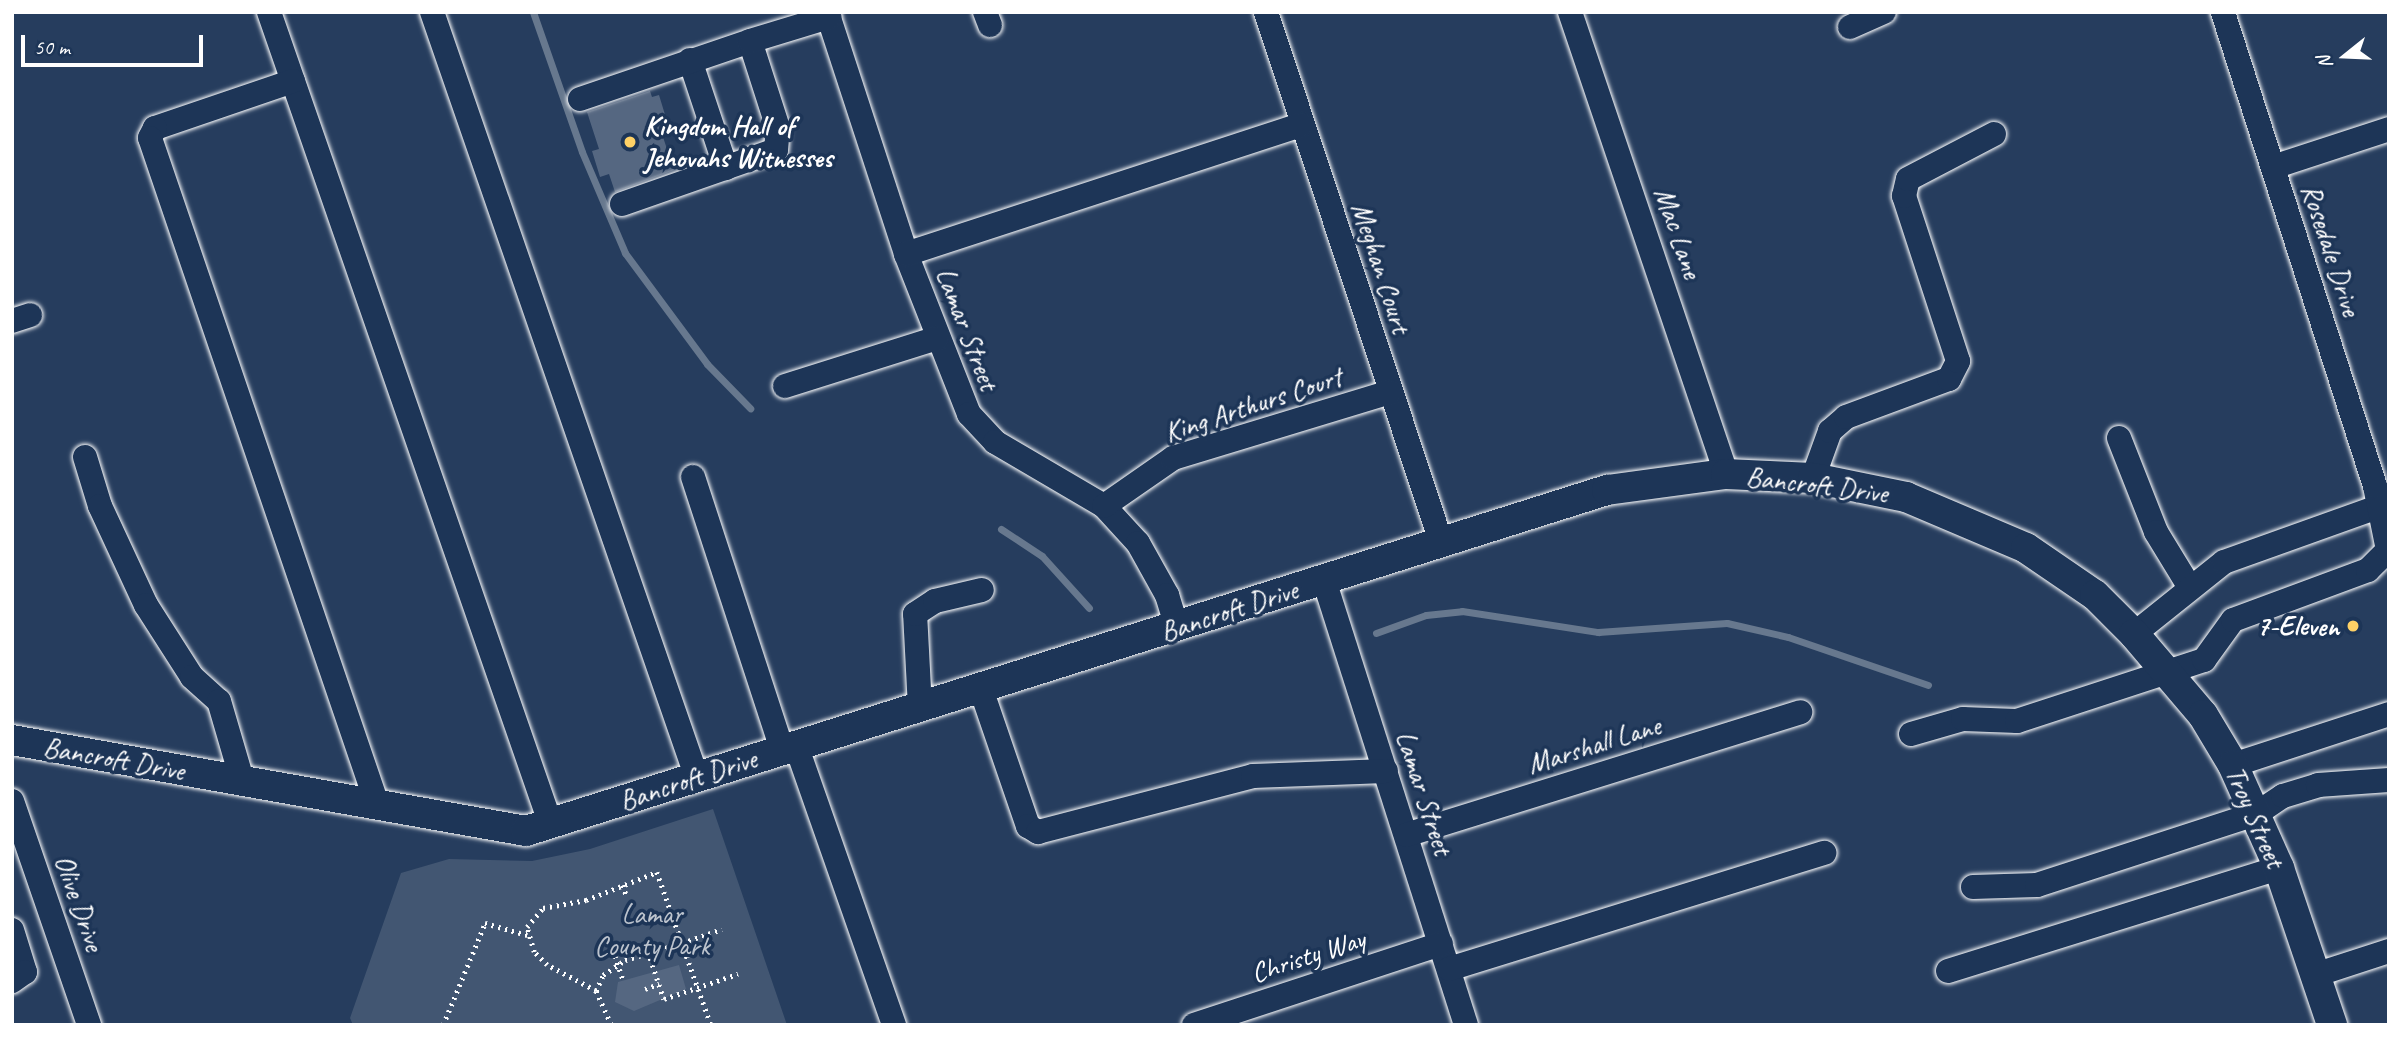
<!DOCTYPE html>
<style>
body{margin:0}
#map{position:relative;width:2401px;height:1037px;overflow:hidden;background:#263d5e;font-family:Caveat,sans-serif}
div>[style]{position:absolute}
.green>*{inset:0;background:#425672}
.stream>*{height:7px;margin:-3.5px;padding:0 3.5px;transform-origin:3.5px;border-radius:3.5px;background:#67788e}
.building>*{inset:0;background:#556781}
.path>*{height:4.5px;margin-top:-2.25px;transform-origin:0;background:repeating-linear-gradient(90deg,#fff 0 2px,transparent 0 7px)}
.roads{filter:drop-shadow(0 0 2px #fff) drop-shadow(0 0 2px #fff)}
.minor>*{height:24px;margin:-12px;padding:0 12px;transform-origin:12px;border-radius:12px;background:#1d3557}
.major>*{height:30px;margin:-15px;padding:0 15px;transform-origin:15px;border-radius:15px;background:#1d3557}
.dots>*{width:19px;height:19px;translate:-50% -50%;box-sizing:border-box;border:4px solid #1d3557;border-radius:50%}
span{translate:-50% -50%;white-space:nowrap;text-align:center;line-height:1.15;-webkit-text-stroke:7px #1d3557;paint-order:stroke}
.poi-label{font-size:28px;color:#fff;font-weight:700}
.left{translate:0 -50%;text-align:left}
.right{translate:-100% -50%;text-align:right}
.street-label{font-size:28px;color:#fff}
.park-label{font-size:28px;color:#bdc4ce}
.frame{position:absolute;inset:0;border:14px solid #fff;pointer-events:none}
.north{position:absolute;left:2310px;top:21px;width:70px;height:70px;-webkit-text-stroke:5px #1d3557;paint-order:stroke;rotate:252deg;font-size:19px;font-weight:700;line-height:28px;text-align:center;color:#fff}
.north::after{content:'';display:block;margin:auto;width:24px;height:32px;background:#fff;clip-path:polygon(50% 0,100% 100%,50% 72%,0 100%)}
.scale{position:absolute;left:21px;top:35px;width:182px;height:32px;box-sizing:border-box;border:4px solid #fff;border-top:0;padding-left:9px;font-size:21px;line-height:24px;white-space:nowrap;color:#fff;-webkit-text-stroke:5px #1d3557;paint-order:stroke}
</style>
<div id="map">
<div class="green">
<i style="clip-path:polygon(713px 809px,787px 1025px,353px 1025px,350px 1018px,401px 873px,449px 859px,532px 861px,590px 849px)"></i>
</div>
<div class="stream">
<i style="left:533px;top:12px;width:148px;rotate:70.7deg"></i>
<i style="left:582px;top:152px;width:110px;rotate:66.9deg"></i>
<i style="left:625px;top:253px;width:138px;rotate:53.5deg"></i>
<i style="left:707px;top:364px;width:62px;rotate:45.7deg"></i>
<i style="left:1001px;top:529px;width:49px;rotate:33.4deg"></i>
<i style="left:1042px;top:556px;width:70px;rotate:47.9deg"></i>
<i style="left:1376px;top:633px;width:53px;rotate:-19.8deg"></i>
<i style="left:1426px;top:615px;width:36px;rotate:-6deg"></i>
<i style="left:1462px;top:611px;width:138px;rotate:8.8deg"></i>
<i style="left:1598px;top:632px;width:129px;rotate:-4deg"></i>
<i style="left:1727px;top:623px;width:63px;rotate:12.9deg"></i>
<i style="left:1788px;top:637px;width:148px;rotate:18.9deg"></i>
</div>
<div class="building">
<i style="clip-path:polygon(650px 91px,652px 97px,659px 95px,670px 131px,662px 134px,674px 170px,615px 192px,609px 174px,600px 177px,592px 151px,599px 149px,587px 112px)"></i>
<i style="clip-path:polygon(679px 965px,686px 989px,634px 1011px,615px 1002px,618px 982px)"></i>
</div>
<div class="path">
<i style="left:623px;top:885px;width:13px;rotate:72deg"></i>
<i style="left:646px;top:945px;width:57px;rotate:71.6deg"></i>
<i style="left:664px;top:999px;width:78px;rotate:-18.7deg"></i>
<i style="left:615px;top:956px;width:24px;rotate:71deg"></i>
<i style="left:645px;top:989px;width:15px;rotate:-20deg"></i>
<i style="left:596px;top:991px;width:55px;rotate:-152deg"></i>
<i style="left:547px;top:965px;width:18px;rotate:-135deg"></i>
<i style="left:534px;top:952px;width:26px;rotate:-106deg"></i>
<i style="left:527px;top:927px;width:25px;rotate:-50deg"></i>
<i style="left:543px;top:908px;width:44px;rotate:-10.5deg"></i>
<i style="left:586px;top:900px;width:76px;rotate:-21.5deg"></i>
<i style="left:657px;top:872px;width:75px;rotate:70.6deg"></i>
<i style="left:682px;top:943px;width:42px;rotate:-19.3deg"></i>
<i style="left:443px;top:1025px;width:110px;rotate:-67.6deg"></i>
<i style="left:485px;top:923px;width:44px;rotate:15.9deg"></i>
<i style="left:611px;top:1025px;width:37px;rotate:-114deg"></i>
<i style="left:596px;top:991px;width:17px;rotate:-66deg"></i>
<i style="left:603px;top:975px;width:27px;rotate:-34deg"></i>
<i style="left:625px;top:960px;width:59px;rotate:-16.6deg"></i>
<i style="left:682px;top:943px;width:87px;rotate:70.5deg"></i>
</div>
<div class="roads">
<div class="minor">
<i style="left:269px;top:12px;width:861px;rotate:70.87deg"></i>
<i style="left:432px;top:12px;width:811px;rotate:70.92deg"></i>
<i style="left:827px;top:12px;width:255px;rotate:71.9deg"></i>
<i style="left:906px;top:254px;width:172px;rotate:68.5deg"></i>
<i style="left:969px;top:414px;width:38px;rotate:47deg"></i>
<i style="left:995px;top:442px;width:126px;rotate:30.4deg"></i>
<i style="left:1104px;top:506px;width:50px;rotate:47.4deg"></i>
<i style="left:1138px;top:543px;width:60px;rotate:60.9deg"></i>
<i style="left:1167px;top:595px;width:34px;rotate:73deg"></i>
<i style="left:985px;top:12px;width:14px;rotate:69deg"></i>
<i style="left:1266px;top:12px;width:558px;rotate:71.73deg"></i>
<i style="left:1570px;top:12px;width:488px;rotate:71.3deg"></i>
<i style="left:1850px;top:27px;width:37px;rotate:-24deg"></i>
<i style="left:690px;top:60px;width:114px;rotate:71.6deg"></i>
<i style="left:293px;top:81px;width:146px;rotate:161.2deg"></i>
<i style="left:155px;top:128px;width:11px;rotate:117deg"></i>
<i style="left:150px;top:138px;width:707px;rotate:71.18deg"></i>
<i style="left:580px;top:99px;width:180px;rotate:-18.8deg"></i>
<i style="left:2273px;top:167px;width:122px;rotate:-18.1deg"></i>
<i style="left:622px;top:204px;width:163px;rotate:-19.3deg"></i>
<i style="left:776px;top:150px;width:22px;rotate:-85deg"></i>
<i style="left:778px;top:128px;width:91px;rotate:-107.8deg"></i>
<i style="left:750px;top:41px;width:83px;rotate:-16.9deg"></i>
<i style="left:906px;top:254px;width:416px;rotate:-18.1deg"></i>
<i style="left:12px;top:321px;width:19px;rotate:-18deg"></i>
<i style="left:785px;top:386px;width:159px;rotate:-17.5deg"></i>
<i style="left:2119px;top:438px;width:101px;rotate:68.5deg"></i>
<i style="left:2156px;top:532px;width:63px;rotate:58.6deg"></i>
<i style="left:85px;top:457px;width:51px;rotate:73deg"></i>
<i style="left:100px;top:506px;width:109px;rotate:65.1deg"></i>
<i style="left:146px;top:605px;width:85px;rotate:57.4deg"></i>
<i style="left:192px;top:677px;width:36px;rotate:42deg"></i>
<i style="left:219px;top:701px;width:85px;rotate:73.7deg"></i>
<i style="left:693px;top:477px;width:287px;rotate:71.9deg"></i>
<i style="left:1813px;top:478px;width:50px;rotate:-70.1deg"></i>
<i style="left:1830px;top:431px;width:21px;rotate:-41deg"></i>
<i style="left:1846px;top:417px;width:110px;rotate:-20.3deg"></i>
<i style="left:1949px;top:379px;width:20px;rotate:-63deg"></i>
<i style="left:1958px;top:361px;width:174px;rotate:-108.1deg"></i>
<i style="left:1904px;top:196px;width:17px;rotate:-77deg"></i>
<i style="left:1908px;top:179px;width:97px;rotate:-27.6deg"></i>
<i style="left:1104px;top:506px;width:84px;rotate:-34.8deg"></i>
<i style="left:1173px;top:458px;width:227px;rotate:-16.9deg"></i>
<i style="left:1324px;top:580px;width:467px;rotate:72.3deg"></i>
<i style="left:2134px;top:634px;width:115px;rotate:-38.7deg"></i>
<i style="left:2224px;top:562px;width:175px;rotate:-19.7deg"></i>
<i style="left:981px;top:689px;width:145px;rotate:71.1deg"></i>
<i style="left:1028px;top:826px;width:12px;rotate:31deg"></i>
<i style="left:1038px;top:832px;width:222px;rotate:-14.6deg"></i>
<i style="left:1253px;top:776px;width:133px;rotate:-2.2deg"></i>
<i style="left:920px;top:708px;width:94px;rotate:-93deg"></i>
<i style="left:915px;top:614px;width:24px;rotate:-33deg"></i>
<i style="left:935px;top:601px;width:48px;rotate:-13.2deg"></i>
<i style="left:1911px;top:734px;width:54px;rotate:-16.1deg"></i>
<i style="left:1963px;top:719px;width:54px;rotate:2.1deg"></i>
<i style="left:2017px;top:721px;width:197px;rotate:-18.1deg"></i>
<i style="left:2204px;top:660px;width:49px;rotate:-54.1deg"></i>
<i style="left:2233px;top:620px;width:144px;rotate:-20.3deg"></i>
<i style="left:2368px;top:570px;width:28px;rotate:-45deg"></i>
<i style="left:2388px;top:550px;width:65px;rotate:-101.5deg"></i>
<i style="left:2375px;top:486px;width:498px;rotate:-107.8deg"></i>
<i style="left:796px;top:745px;width:297px;rotate:70.7deg"></i>
<i style="left:2233px;top:765px;width:164px;rotate:-18.1deg"></i>
<i style="left:12px;top:801px;width:237px;rotate:71deg"></i>
<i style="left:1406px;top:835px;width:413px;rotate:-17.3deg"></i>
<i style="left:1973px;top:887px;width:64px;rotate:-1.8deg"></i>
<i style="left:2037px;top:885px;width:230px;rotate:-18deg"></i>
<i style="left:2256px;top:814px;width:32px;rotate:-34deg"></i>
<i style="left:2283px;top:796px;width:37px;rotate:-17deg"></i>
<i style="left:2318px;top:785px;width:71px;rotate:-4deg"></i>
<i style="left:12px;top:930px;width:44px;rotate:72.8deg"></i>
<i style="left:25px;top:972px;width:16px;rotate:145deg"></i>
<i style="left:1449px;top:969px;width:393px;rotate:-17.2deg"></i>
<i style="left:1948px;top:971px;width:347px;rotate:-17.3deg"></i>
<i style="left:2315px;top:975px;width:78px;rotate:-18deg"></i>
<i style="left:1194px;top:1025px;width:260px;rotate:-18.2deg"></i>
</div>
<div class="major">
<i style="left:12px;top:740px;width:522px;rotate:10.04deg"></i>
<i style="left:526px;top:831px;width:1134px;rotate:-17.51deg"></i>
<i style="left:1607px;top:490px;width:120px;rotate:-7.7deg"></i>
<i style="left:1726px;top:474px;width:87px;rotate:2.6deg"></i>
<i style="left:1813px;top:478px;width:95px;rotate:11.5deg"></i>
<i style="left:1906px;top:497px;width:130px;rotate:23deg"></i>
<i style="left:2026px;top:548px;width:83px;rotate:34.3deg"></i>
<i style="left:2095px;top:595px;width:55px;rotate:45deg"></i>
<i style="left:2134px;top:634px;width:106px;rotate:49.6deg"></i>
<i style="left:2203px;top:715px;width:58px;rotate:59deg"></i>
<i style="left:2233px;top:765px;width:113px;rotate:65.9deg"></i>
<i style="left:2279px;top:868px;width:166px;rotate:71.3deg"></i>
</div>
</div>
<div class="dots">
<i style="left:630px;top:142px;background:#ffd166"></i>
<i style="left:2353px;top:626px;background:#ffd166"></i>
</div>
<div class="poi-label">
<span class="left" style="left:644px;top:142px">Kingdom Hall of<br>Jehovahs Witnesses</span>
<span class="right" style="left:2339px;top:626px">7-Eleven</span>
</div>
<div class="street-label">
<span style="left:1678px;top:233px;rotate:71deg">Mac Lane</span>
<span style="left:2331px;top:250px;rotate:72deg">Rosedale Drive</span>
<span style="left:1381px;top:268px;rotate:72deg">Meghan Court</span>
<span style="left:967px;top:329px;rotate:69deg">Lamar Street</span>
<span style="left:1253px;top:405px;rotate:-18deg">King Arthurs Court</span>
<span style="left:1817px;top:485px;rotate:7deg">Bancroft Drive</span>
<span style="left:1229px;top:611px;rotate:-18deg">Bancroft Drive</span>
<span style="left:1594px;top:745px;rotate:-17deg">Marshall Lane</span>
<span style="left:114px;top:759px;rotate:10deg">Bancroft Drive</span>
<span style="left:688px;top:780px;rotate:-18deg">Bancroft Drive</span>
<span style="left:1424px;top:793px;rotate:72deg">Lamar Street</span>
<span style="left:2255px;top:817px;rotate:66deg">Troy Street</span>
<span style="left:79px;top:903px;rotate:71deg">Olive Drive</span>
<span style="left:1308px;top:956px;rotate:-18deg">Christy Way</span>
</div>
<div class="park-label">
<span style="left:652px;top:930px">Lamar<br>County Park</span>
</div>
<div class="frame"></div>
<div class="north">N</div>
<div class="scale">50 m</div>
</div>
